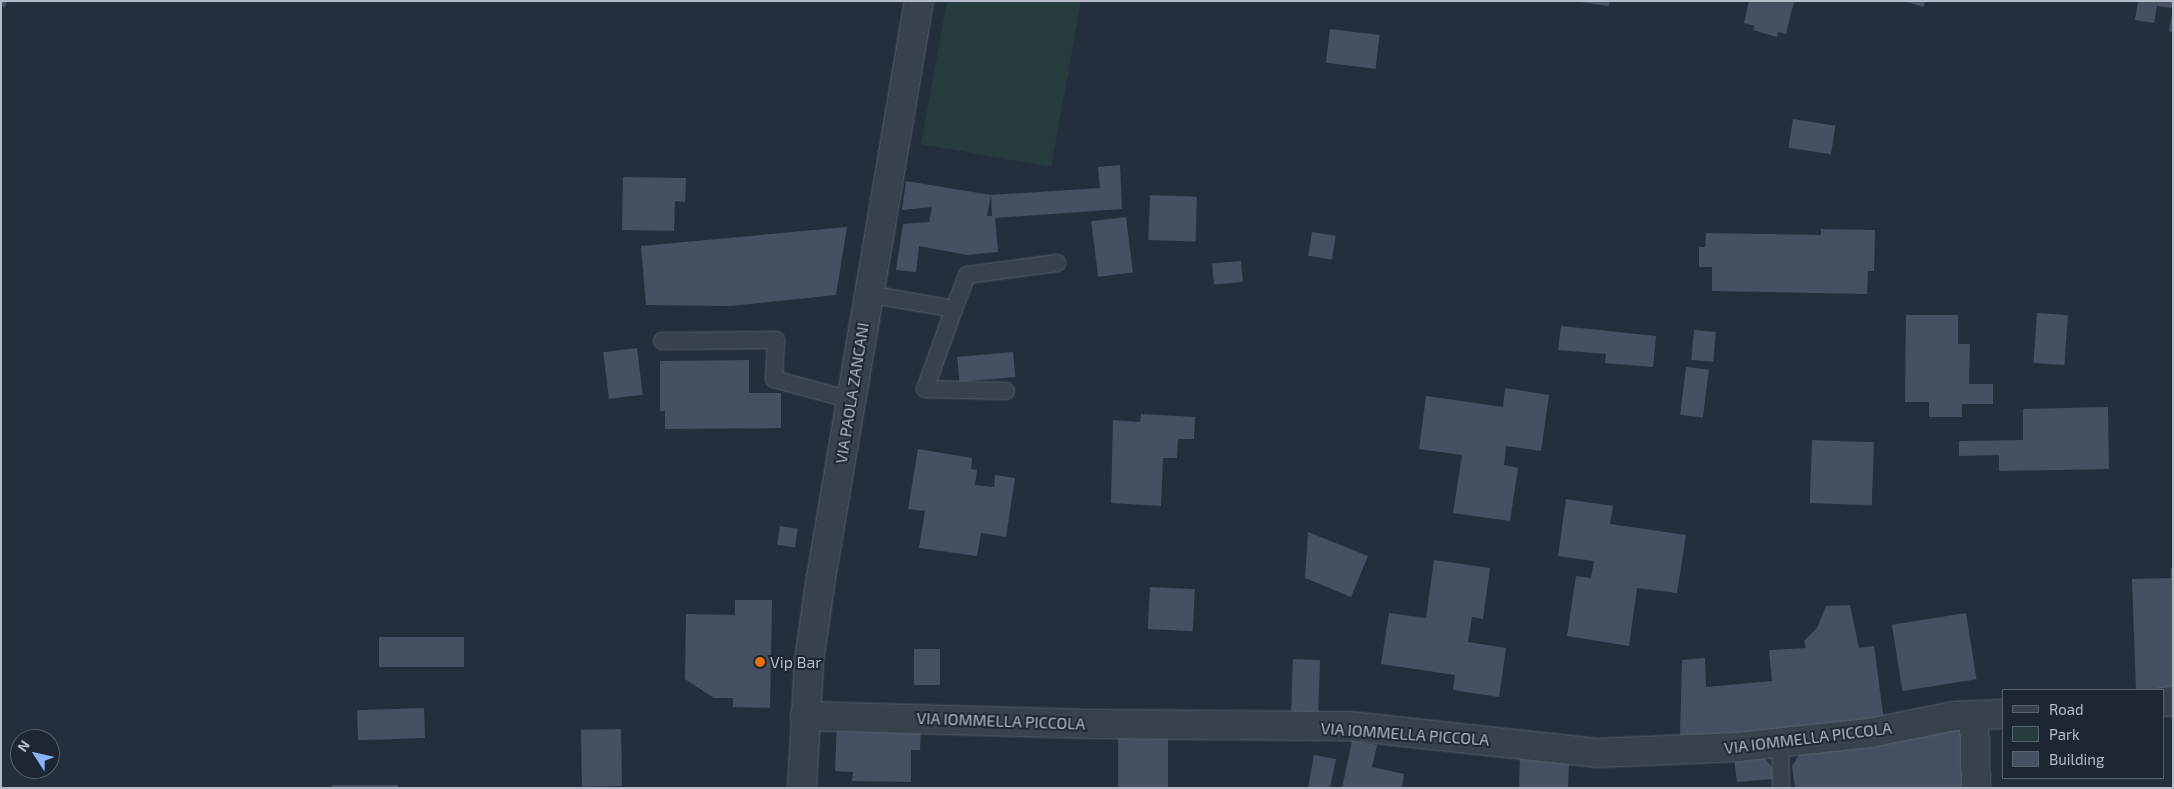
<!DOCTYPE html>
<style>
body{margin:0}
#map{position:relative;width:2174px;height:789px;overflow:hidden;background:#242f3e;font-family:"Exo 2",sans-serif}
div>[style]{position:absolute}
.green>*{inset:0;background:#263c3f}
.building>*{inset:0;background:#455162;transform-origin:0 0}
.roads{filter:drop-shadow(0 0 1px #565f6c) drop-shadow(0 0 1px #565f6c)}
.service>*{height:16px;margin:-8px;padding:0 8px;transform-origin:8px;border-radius:8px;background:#38414e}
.minor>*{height:28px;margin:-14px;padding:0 14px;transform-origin:14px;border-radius:14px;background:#38414e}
.dots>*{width:14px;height:14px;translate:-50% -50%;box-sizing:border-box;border:2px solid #1d2633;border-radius:50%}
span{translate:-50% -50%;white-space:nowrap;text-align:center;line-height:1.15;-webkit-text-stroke:4px #1d2633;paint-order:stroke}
.street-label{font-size:16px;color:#b4bcc9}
.poi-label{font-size:16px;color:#b4bcc9}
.left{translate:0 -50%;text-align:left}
.frame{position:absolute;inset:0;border:2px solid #b4bcc9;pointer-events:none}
.legend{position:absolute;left:2002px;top:689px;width:162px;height:90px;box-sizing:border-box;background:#1d2633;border:1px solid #59626f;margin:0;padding:6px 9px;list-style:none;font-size:15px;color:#b4bcc9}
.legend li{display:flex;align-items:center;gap:10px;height:25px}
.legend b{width:25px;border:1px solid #59626f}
.north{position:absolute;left:10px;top:729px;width:50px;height:50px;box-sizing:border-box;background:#1d2633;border:1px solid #59626f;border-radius:50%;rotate:305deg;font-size:14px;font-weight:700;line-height:20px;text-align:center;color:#b4bcc9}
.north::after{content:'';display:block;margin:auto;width:18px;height:22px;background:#8ab4f8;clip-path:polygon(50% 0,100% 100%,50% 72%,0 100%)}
</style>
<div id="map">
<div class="green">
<i style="clip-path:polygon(947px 1px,1081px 1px,1051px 167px,921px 144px)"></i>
</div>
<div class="building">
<i style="clip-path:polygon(1px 1px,7px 1px,5px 7px,1px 6px)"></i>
<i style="clip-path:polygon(1573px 1px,1610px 1px,1609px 6px)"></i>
<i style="clip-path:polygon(1749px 1px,1794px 1px,1786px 34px,1778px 32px,1777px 37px,1753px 30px,1755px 26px,1744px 23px)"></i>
<i style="clip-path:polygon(1903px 1px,1925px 1px,1924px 7px)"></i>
<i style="clip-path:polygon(2138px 1px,2173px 1px,2173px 8px,2157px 6px,2154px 23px,2135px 20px)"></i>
<i style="clip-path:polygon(2172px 14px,2173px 14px,2173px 32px,2169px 31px)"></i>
<i style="left:1330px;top:29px;width:50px;height:34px;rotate:7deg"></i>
<i style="left:1793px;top:119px;width:43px;height:29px;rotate:9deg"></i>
<i style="clip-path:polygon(evenodd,1120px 165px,1122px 209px,995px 218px,998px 252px,967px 255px,919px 246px,916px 272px,896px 270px,903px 224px,929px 222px,932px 207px,902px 210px,906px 181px,991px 195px,1100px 188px,1098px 167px,1120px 165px,991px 195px,992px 216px,987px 216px,991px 195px)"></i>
<i style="clip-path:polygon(623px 177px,686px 178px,685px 202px,675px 201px,674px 231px,622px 230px)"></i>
<i style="left:1150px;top:195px;width:47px;height:45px;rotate:2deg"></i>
<i style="left:1126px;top:217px;width:56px;height:35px;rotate:83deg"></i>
<i style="clip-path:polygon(847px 227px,836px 295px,730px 306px,646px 305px,641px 246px)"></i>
<i style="clip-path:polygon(1821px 229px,1875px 230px,1874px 271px,1868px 271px,1867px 294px,1712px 291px,1712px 267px,1699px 267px,1699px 247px,1705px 247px,1706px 233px,1821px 235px)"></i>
<i style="left:1312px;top:232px;width:24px;height:24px;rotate:9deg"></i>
<i style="left:1241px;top:261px;width:21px;height:29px;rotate:85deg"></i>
<i style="left:2037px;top:313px;width:31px;height:50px;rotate:4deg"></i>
<i style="clip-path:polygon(1906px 315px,1958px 315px,1958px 344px,1970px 344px,1969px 384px,1993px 384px,1993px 404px,1962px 404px,1962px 417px,1929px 417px,1929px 402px,1905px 402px)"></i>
<i style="clip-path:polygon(1561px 326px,1656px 336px,1653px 367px,1605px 363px,1606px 354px,1558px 350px)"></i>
<i style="left:1694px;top:330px;width:22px;height:30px;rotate:5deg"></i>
<i style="left:637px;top:348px;width:47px;height:34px;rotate:83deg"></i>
<i style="left:1013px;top:352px;width:25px;height:56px;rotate:85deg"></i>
<i style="clip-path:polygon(749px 360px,749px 393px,781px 393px,781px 428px,665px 429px,665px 411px,660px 411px,660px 361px)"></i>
<i style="left:1686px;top:367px;width:23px;height:48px;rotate:7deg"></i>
<i style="clip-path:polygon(1505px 388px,1549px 395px,1541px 451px,1506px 446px,1504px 465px,1518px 468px,1510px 521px,1453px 513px,1462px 455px,1419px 449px,1426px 396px,1503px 407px)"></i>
<i style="clip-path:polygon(2108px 407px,2109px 469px,1999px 471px,1999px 455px,1959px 456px,1959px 441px,2023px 440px,2023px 409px)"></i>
<i style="clip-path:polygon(1141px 414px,1195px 417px,1194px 439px,1178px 439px,1177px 458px,1163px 458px,1161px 506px,1111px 503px,1113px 420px,1140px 422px)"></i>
<i style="left:1812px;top:440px;width:62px;height:63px;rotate:2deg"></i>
<i style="clip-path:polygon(918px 449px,972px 458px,971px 469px,977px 470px,975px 485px,994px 487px,995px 475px,1015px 478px,1006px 537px,981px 533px,977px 556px,919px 548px,925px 511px,908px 509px)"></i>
<i style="clip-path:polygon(1566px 499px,1613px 506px,1610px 524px,1686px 535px,1677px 593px,1637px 588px,1629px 646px,1567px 636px,1576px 576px,1591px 578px,1594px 561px,1558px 556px)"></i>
<i style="left:780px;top:526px;width:18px;height:19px;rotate:9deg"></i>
<i style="clip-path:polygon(1308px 532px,1368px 556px,1351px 597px,1305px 578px)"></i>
<i style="clip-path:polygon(1434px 560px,1490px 568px,1483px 619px,1472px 617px,1468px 642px,1506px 648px,1499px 697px,1453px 690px,1455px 675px,1381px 664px,1389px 613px,1426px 618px)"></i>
<i style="clip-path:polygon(2171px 568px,2173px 568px,2173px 696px,2163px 690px,2136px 690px,2132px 579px,2171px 578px)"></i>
<i style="left:1150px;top:587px;width:45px;height:42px;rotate:3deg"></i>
<i style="clip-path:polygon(735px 600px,772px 600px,770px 708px,733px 707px,733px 698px,714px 698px,685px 679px,686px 614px,735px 615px)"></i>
<i style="clip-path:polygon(1850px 605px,1859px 648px,1874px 646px,1884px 721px,1784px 733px,1680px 737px,1682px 660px,1705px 658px,1706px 687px,1772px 681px,1769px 650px,1806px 648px,1804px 641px,1817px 628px,1826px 606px)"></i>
<i style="left:1966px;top:613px;width:67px;height:75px;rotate:81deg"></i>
<i style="left:379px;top:637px;width:85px;height:30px"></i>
<i style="left:914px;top:649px;width:26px;height:36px"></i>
<i style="left:1293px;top:659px;width:27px;height:55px;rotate:2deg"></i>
<i style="left:424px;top:708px;width:30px;height:67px;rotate:88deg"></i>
<i style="clip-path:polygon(837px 724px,921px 726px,920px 750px,911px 750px,911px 782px,852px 781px,853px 772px,835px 771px)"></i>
<i style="clip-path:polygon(1961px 727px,1969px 788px,1795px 788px,1792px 766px,1803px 749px)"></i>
<i style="left:621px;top:729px;width:57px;height:40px;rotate:89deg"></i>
<i style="left:1118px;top:732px;width:50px;height:56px"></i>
<i style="clip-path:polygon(1352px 741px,1377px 745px,1372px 767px,1404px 774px,1402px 788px,1342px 788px)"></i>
<i style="clip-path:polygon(1760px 753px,1773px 768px,1774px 779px,1737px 782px,1734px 757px)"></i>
<i style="clip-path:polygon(1314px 755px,1336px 759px,1330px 788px,1308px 788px)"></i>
<i style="left:1520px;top:759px;width:49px;height:29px;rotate:2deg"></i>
<i style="left:332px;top:785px;width:66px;height:3px"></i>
</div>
<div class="roads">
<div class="service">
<i style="left:868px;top:294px;width:87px;rotate:9.9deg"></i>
<i style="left:954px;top:309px;width:36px;rotate:-69deg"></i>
<i style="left:967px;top:275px;width:91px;rotate:-7.6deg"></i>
<i style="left:954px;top:309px;width:85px;rotate:109.9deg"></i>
<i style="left:925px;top:389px;width:81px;rotate:1.4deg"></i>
<i style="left:662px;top:341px;width:114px;rotate:-0.5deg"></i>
<i style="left:776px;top:340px;width:39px;rotate:93deg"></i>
<i style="left:774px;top:379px;width:80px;rotate:15.3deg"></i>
<i style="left:1780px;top:742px;width:46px;rotate:88.8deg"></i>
</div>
<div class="minor">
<i style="left:2163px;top:702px;width:10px;rotate:-6deg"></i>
<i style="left:805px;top:716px;width:291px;rotate:1.6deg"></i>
<i style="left:1096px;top:724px;width:253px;rotate:0.5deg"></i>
<i style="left:1349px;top:726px;width:249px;rotate:6.2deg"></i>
<i style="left:1597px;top:753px;width:141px;rotate:-2.4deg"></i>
<i style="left:1738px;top:747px;width:132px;rotate:-6.1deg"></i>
<i style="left:1869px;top:733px;width:87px;rotate:-11.3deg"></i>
<i style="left:1954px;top:716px;width:49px;rotate:-2.3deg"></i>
<i style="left:1974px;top:717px;width:71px;rotate:88.4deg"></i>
<i style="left:802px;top:788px;width:127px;rotate:-86.8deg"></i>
<i style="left:809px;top:661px;width:84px;rotate:-81.8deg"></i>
<i style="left:821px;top:578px;width:585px;rotate:-80.36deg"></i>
</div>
</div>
<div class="dots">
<i style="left:760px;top:662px;background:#e8710a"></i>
</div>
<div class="street-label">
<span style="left:852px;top:393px;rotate:-81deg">VIA PAOLA ZANCANI</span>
<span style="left:1001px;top:721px;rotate:2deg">VIA IOMMELLA PICCOLA</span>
<span style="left:1405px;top:734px;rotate:4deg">VIA IOMMELLA PICCOLA</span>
<span style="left:1808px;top:738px;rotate:-7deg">VIA IOMMELLA PICCOLA</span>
</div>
<div class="poi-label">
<span class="left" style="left:770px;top:662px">Vip Bar</span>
</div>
<div class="frame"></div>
<ul class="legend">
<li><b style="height:6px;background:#38414e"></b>Road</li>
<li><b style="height:14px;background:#263c3f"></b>Park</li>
<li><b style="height:14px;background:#455162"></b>Building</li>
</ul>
<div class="north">N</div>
</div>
